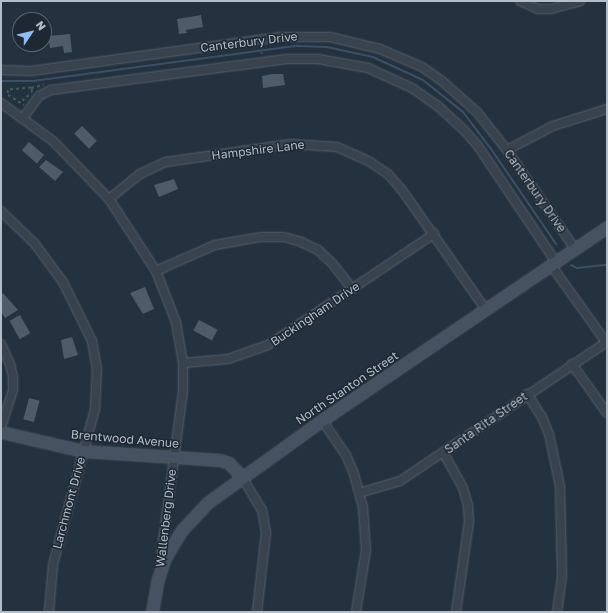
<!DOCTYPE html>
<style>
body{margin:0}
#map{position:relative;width:608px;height:613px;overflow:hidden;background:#24313e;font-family:"Golos Text",sans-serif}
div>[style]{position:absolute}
.stream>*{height:2px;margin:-1px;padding:0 1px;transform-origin:1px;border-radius:1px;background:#3a5066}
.building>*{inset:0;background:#4e5c69;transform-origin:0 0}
.path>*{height:1.5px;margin-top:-0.75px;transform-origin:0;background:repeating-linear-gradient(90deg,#445b5c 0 3px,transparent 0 6px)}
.roads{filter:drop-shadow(0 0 1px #56616c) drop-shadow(0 0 1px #56616c)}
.street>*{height:8px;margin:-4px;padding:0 4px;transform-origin:4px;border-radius:4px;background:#38434e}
.secondary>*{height:11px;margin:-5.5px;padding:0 5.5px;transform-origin:5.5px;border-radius:5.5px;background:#465261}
span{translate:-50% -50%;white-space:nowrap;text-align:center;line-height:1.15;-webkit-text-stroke:3px #1d2833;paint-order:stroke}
.street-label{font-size:12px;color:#b4bec9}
.frame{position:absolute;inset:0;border:2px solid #b4bec9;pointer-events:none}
.north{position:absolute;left:12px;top:12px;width:40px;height:40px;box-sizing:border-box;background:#1d2833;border:1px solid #59646f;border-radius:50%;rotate:55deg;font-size:11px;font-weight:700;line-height:16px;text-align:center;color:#b4bec9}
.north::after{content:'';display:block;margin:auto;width:14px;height:18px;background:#8cbdf6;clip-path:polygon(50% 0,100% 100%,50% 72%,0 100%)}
</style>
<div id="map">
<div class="stream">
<i style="left:1px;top:81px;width:32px"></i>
<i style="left:33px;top:81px;width:266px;rotate:-7.6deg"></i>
<i style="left:297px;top:46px;width:30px;rotate:2deg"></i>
<i style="left:327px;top:47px;width:47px;rotate:12.3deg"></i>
<i style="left:373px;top:57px;width:55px;rotate:24.7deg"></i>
<i style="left:423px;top:80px;width:51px;rotate:38.7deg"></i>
<i style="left:463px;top:112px;width:46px;rotate:52.9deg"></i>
<i style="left:491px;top:149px;width:115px;rotate:55.6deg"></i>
<i style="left:571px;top:265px;width:7px;rotate:27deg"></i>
<i style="left:577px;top:268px;width:30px;rotate:-6deg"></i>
</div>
<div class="building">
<i style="clip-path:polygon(201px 15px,203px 27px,186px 30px,187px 33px,179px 34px,177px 19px)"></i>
<i style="clip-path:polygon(70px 34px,72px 52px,64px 53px,63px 46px,50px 48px,48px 36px)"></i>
<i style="clip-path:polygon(273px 74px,283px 74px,285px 85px,263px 88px,262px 76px)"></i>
<i style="left:82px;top:126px;width:21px;height:11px;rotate:45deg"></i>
<i style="left:29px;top:142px;width:20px;height:11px;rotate:41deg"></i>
<i style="clip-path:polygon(46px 160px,63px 172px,55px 181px,39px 167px)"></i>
<i style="clip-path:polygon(174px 179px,178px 189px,159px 197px,154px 185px)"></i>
<i style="clip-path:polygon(145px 287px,154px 309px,143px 314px,130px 293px)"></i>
<i style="clip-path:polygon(3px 293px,18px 310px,5px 318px,1px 312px,1px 295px)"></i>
<i style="left:20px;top:315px;width:21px;height:12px;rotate:61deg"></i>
<i style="left:199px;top:320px;width:21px;height:12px;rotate:28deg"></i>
<i style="clip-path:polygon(72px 337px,78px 355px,64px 359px,61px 340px)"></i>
<i style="left:29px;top:398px;width:11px;height:22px;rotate:15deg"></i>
</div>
<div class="path">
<i style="left:261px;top:46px;width:8px;rotate:83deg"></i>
<i style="left:31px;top:88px;width:13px;rotate:-13deg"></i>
<i style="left:22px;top:101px;width:13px;rotate:-42deg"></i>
<i style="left:32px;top:92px;width:4px;rotate:-104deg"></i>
<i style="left:31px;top:88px;width:23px;rotate:175deg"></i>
<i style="left:8px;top:90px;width:5px;rotate:90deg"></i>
<i style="left:8px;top:95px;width:19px;rotate:32deg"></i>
</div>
<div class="roads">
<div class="street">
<i style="left:520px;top:1px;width:20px;rotate:24deg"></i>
<i style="left:538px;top:9px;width:13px"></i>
<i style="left:551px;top:9px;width:30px;rotate:-15deg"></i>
<i style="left:1px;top:70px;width:30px;rotate:2deg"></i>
<i style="left:31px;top:71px;width:251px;rotate:-7.8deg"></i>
<i style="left:280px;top:37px;width:50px"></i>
<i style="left:330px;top:37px;width:51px;rotate:13.5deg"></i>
<i style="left:380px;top:49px;width:46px;rotate:23.2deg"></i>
<i style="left:422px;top:67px;width:24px;rotate:35deg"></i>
<i style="left:442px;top:81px;width:47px;rotate:41.5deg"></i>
<i style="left:477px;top:112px;width:48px;rotate:51.7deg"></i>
<i style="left:507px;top:150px;width:120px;rotate:55.5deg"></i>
<i style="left:1px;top:103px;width:64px;rotate:36.2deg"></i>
<i style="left:53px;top:141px;width:81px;rotate:46deg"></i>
<i style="left:109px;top:199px;width:86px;rotate:56.9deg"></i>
<i style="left:156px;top:271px;width:55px;rotate:68.6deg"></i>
<i style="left:176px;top:322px;width:42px;rotate:80.3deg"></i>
<i style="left:183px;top:363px;width:28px;rotate:90deg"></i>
<i style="left:183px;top:391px;width:175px;rotate:97.6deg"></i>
<i style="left:23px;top:118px;width:27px;rotate:-54deg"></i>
<i style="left:39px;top:96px;width:13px;rotate:-27deg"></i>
<i style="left:51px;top:90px;width:236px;rotate:-7.5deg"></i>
<i style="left:285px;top:59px;width:33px"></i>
<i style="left:318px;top:59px;width:51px;rotate:10.2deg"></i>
<i style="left:368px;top:68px;width:48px;rotate:24.4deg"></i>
<i style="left:412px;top:88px;width:32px;rotate:35deg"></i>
<i style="left:438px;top:106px;width:35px;rotate:43deg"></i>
<i style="left:464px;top:130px;width:21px;rotate:49deg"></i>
<i style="left:478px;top:146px;width:140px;rotate:56.1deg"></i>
<i style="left:507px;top:150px;width:52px;rotate:-27.6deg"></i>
<i style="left:553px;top:126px;width:57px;rotate:-17.5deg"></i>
<i style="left:109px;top:199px;width:40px;rotate:-39deg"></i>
<i style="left:140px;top:174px;width:29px;rotate:-25deg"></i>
<i style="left:166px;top:162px;width:126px;rotate:-8.2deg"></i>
<i style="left:291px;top:144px;width:46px;rotate:3.7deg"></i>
<i style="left:337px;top:147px;width:36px;rotate:24deg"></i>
<i style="left:370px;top:162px;width:22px;rotate:34deg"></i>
<i style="left:388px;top:174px;width:21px;rotate:49deg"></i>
<i style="left:402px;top:190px;width:146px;rotate:55deg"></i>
<i style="left:1px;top:211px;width:47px;rotate:44.1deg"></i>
<i style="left:35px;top:244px;width:47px;rotate:53.6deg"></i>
<i style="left:63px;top:282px;width:66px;rotate:63.8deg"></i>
<i style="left:92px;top:341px;width:27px;rotate:80deg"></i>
<i style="left:97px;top:368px;width:41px;rotate:92.8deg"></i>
<i style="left:95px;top:409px;width:162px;rotate:105.1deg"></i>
<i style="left:53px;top:565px;width:47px;rotate:94.9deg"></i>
<i style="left:551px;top:265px;width:95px;rotate:54.5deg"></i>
<i style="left:156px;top:271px;width:64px;rotate:-23.8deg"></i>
<i style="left:215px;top:245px;width:47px;rotate:-9.9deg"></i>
<i style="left:261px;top:237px;width:23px"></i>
<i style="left:284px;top:237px;width:18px;rotate:16deg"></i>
<i style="left:301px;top:242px;width:19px;rotate:25deg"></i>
<i style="left:318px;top:250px;width:19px;rotate:43deg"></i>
<i style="left:332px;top:263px;width:33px;rotate:52deg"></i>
<i style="left:1px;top:344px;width:22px;rotate:66deg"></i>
<i style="left:10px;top:364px;width:13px;rotate:77deg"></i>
<i style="left:13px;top:377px;width:13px;rotate:90deg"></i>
<i style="left:13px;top:390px;width:39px;rotate:108deg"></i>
<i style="left:183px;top:363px;width:45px;rotate:-5.1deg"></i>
<i style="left:228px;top:359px;width:42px;rotate:-19.3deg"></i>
<i style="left:268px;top:345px;width:200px;rotate:-33.8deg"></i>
<i style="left:572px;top:364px;width:60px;rotate:54.5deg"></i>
<i style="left:527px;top:394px;width:27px;rotate:57deg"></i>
<i style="left:542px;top:417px;width:18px;rotate:68deg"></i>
<i style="left:549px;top:434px;width:53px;rotate:78.1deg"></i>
<i style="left:560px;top:486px;width:91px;rotate:88.7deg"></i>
<i style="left:562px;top:577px;width:35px;rotate:98deg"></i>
<i style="left:322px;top:420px;width:42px;rotate:55.6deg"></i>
<i style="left:346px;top:455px;width:21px;rotate:67deg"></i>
<i style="left:354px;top:474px;width:34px;rotate:75deg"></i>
<i style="left:363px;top:507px;width:43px;rotate:86deg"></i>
<i style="left:366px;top:550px;width:63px;rotate:99.2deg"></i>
<i style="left:443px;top:452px;width:41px;rotate:60.9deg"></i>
<i style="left:463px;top:488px;width:18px;rotate:74deg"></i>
<i style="left:468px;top:505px;width:17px;rotate:87deg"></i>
<i style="left:469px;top:522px;width:91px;rotate:98.2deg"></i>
<i style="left:242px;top:477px;width:39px;rotate:59deg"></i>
<i style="left:262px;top:510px;width:23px;rotate:80deg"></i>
<i style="left:266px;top:533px;width:80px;rotate:96.5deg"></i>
<i style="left:359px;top:493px;width:43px;rotate:-16.3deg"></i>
<i style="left:400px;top:481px;width:249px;rotate:-33.9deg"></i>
</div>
<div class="secondary">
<i style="left:1px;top:432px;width:84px;rotate:13deg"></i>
<i style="left:83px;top:451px;width:137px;rotate:3.8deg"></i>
<i style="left:220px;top:460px;width:9px;rotate:18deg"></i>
<i style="left:229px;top:463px;width:19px;rotate:47deg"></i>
<i style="left:152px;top:612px;width:34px;rotate:-80deg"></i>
<i style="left:158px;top:579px;width:22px;rotate:-72deg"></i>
<i style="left:165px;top:558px;width:33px;rotate:-59deg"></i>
<i style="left:182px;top:530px;width:37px;rotate:-47deg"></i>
<i style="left:207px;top:503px;width:142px;rotate:-35.8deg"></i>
<i style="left:322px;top:420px;width:344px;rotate:-34.1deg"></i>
</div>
</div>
<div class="street-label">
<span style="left:249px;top:42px;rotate:-7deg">Canterbury Drive</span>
<span style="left:258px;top:150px;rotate:-7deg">Hampshire Lane</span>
<span style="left:535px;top:191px;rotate:55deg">Canterbury Drive</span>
<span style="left:315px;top:314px;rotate:-34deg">Buckingham Drive</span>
<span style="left:347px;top:388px;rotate:-34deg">North Stanton Street</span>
<span style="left:486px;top:423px;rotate:-35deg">Santa Rita Street</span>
<span style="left:125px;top:439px;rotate:5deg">Brentwood Avenue</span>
<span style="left:69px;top:503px;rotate:-75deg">Larchmont Drive</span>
<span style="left:166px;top:518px;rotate:-83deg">Wallenberg Drive</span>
</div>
<div class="frame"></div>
<div class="north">N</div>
</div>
